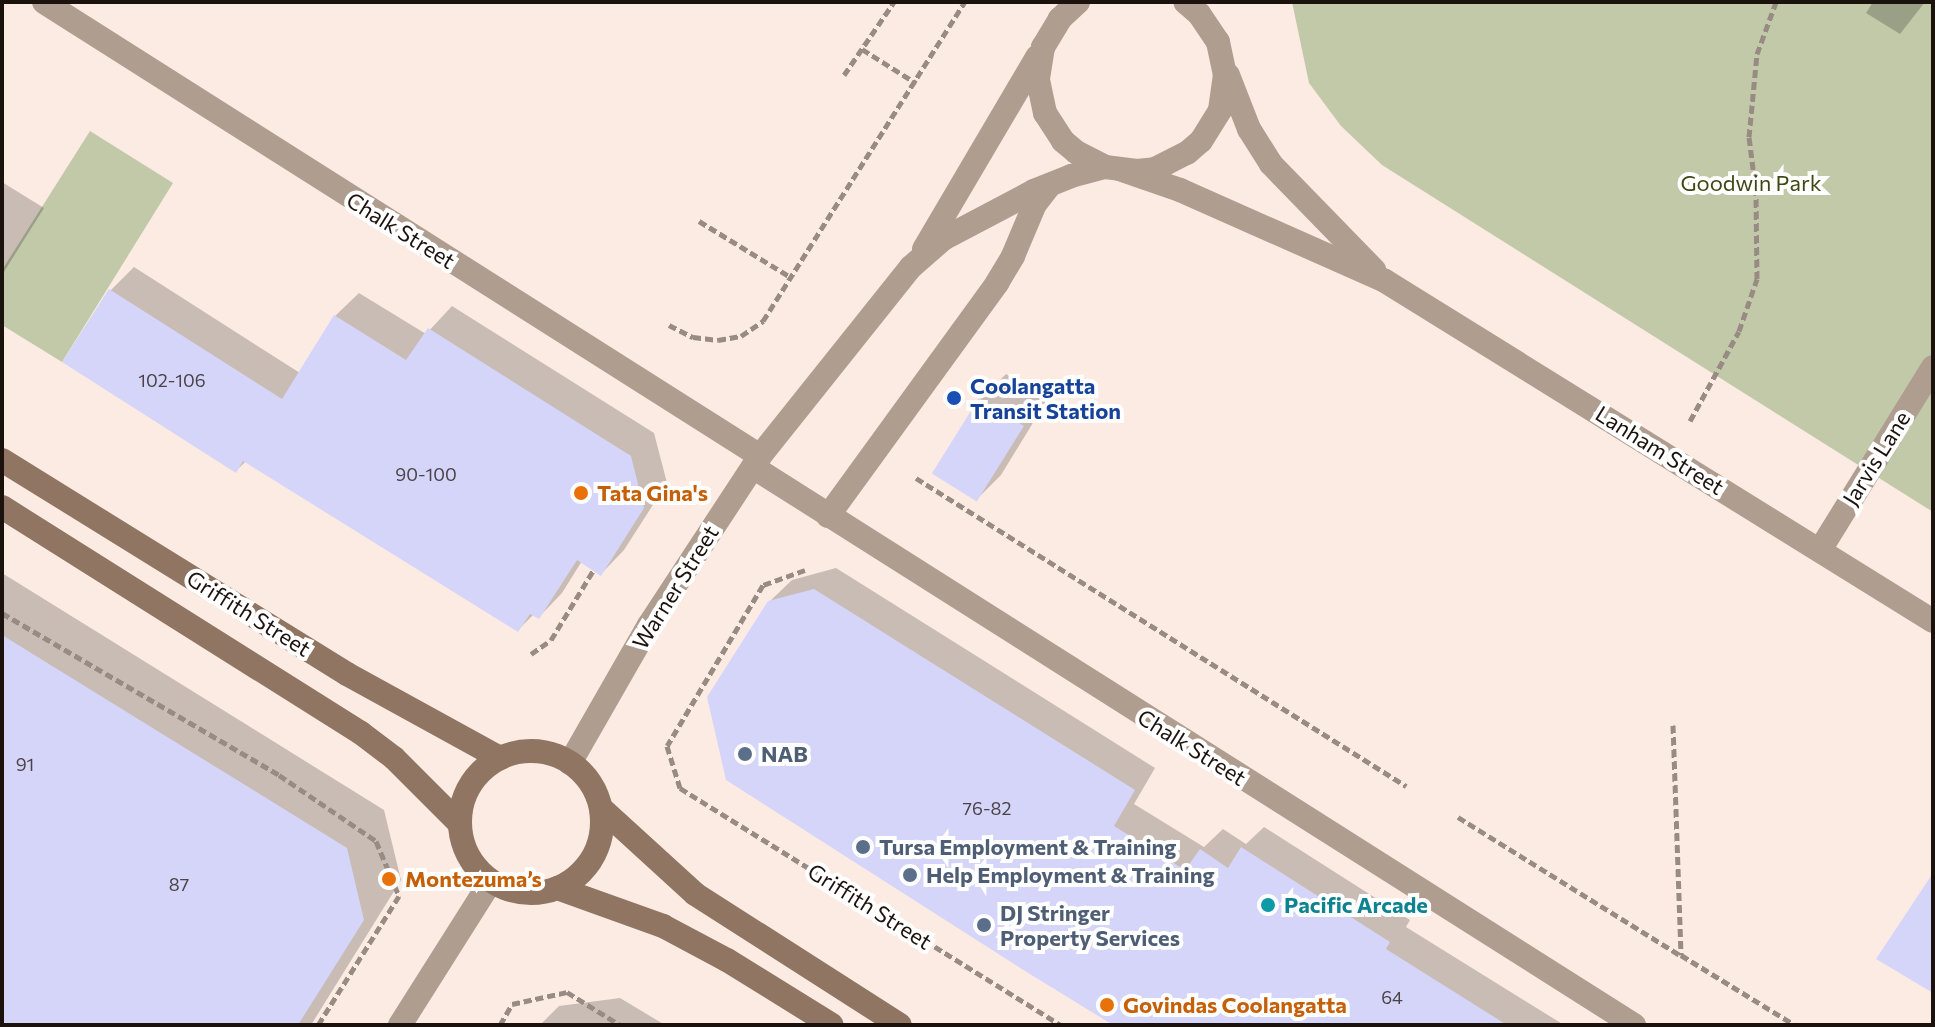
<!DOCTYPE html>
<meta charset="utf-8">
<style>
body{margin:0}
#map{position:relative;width:1935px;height:1027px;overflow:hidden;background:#fcebe2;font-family:Commissioner,sans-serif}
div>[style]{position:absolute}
.green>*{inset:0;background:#c1c9a8}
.shadow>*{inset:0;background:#0003}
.building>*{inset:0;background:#d4d5f9;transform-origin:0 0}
.path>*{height:5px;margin-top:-2.5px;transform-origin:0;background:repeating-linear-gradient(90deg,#988b83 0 8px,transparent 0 12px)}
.lane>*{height:24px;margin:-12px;padding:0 12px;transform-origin:12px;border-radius:12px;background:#af9d90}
.street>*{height:24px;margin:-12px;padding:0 12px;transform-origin:12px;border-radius:12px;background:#af9d90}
.secondary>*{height:24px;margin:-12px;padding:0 12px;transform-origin:12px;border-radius:12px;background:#8f7562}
.secondary>.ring{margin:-12px;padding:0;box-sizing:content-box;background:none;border:24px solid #8f7562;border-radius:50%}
.dots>*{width:22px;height:22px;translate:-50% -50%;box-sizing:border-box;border:4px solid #fff;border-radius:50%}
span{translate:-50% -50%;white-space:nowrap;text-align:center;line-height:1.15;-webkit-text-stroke:8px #fff;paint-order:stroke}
.number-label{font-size:18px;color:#4a4348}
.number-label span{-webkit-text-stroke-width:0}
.park-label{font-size:22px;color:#3f4713}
.street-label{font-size:22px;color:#1c120d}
.transit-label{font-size:22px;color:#164399;font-weight:700}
.left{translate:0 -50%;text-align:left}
.food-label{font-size:22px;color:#c56008;font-weight:700}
.service-label{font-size:22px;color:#4e5e75;font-weight:700}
.culture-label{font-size:22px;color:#0d838f;font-weight:700}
.frame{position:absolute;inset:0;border:4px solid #1c120d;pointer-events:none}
</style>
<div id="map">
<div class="green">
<i style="clip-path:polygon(1292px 2px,1933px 2px,1933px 512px,1382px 165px,1341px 126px,1309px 83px)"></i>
<i style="clip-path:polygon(90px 131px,173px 183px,62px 362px,2px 325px,2px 270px)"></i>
</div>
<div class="shadow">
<i style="clip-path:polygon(1873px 2px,1925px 2px,1900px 34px,1866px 13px)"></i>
<i style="clip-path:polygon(2px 182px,44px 208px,2px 275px)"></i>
<i style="clip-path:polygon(134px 267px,300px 373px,335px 316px,359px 293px,426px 334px,452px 306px,654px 433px,667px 483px,624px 550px,601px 574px,582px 561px,562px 593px,539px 617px,534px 614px,518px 630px,246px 461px,236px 471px,65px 361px,111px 290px)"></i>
<i style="clip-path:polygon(1006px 374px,1047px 400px,1001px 475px,976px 500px,981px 399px)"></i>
<i style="clip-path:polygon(836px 568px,1155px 768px,1134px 804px,1204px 847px,1223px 829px,1246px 844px,1264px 827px,1410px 920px,1406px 927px,1564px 1025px,1117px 1025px,769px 602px,792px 580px)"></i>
<i style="clip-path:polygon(2px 573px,384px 810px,401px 880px,311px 1025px,2px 1025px)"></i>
<i style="clip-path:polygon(620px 998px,665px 1025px,540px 1025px,559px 1006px)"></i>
</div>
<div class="building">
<i style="clip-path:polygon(109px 289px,282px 399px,334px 315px,406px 360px,428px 328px,631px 456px,644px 508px,601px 576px,577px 560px,539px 619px,530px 614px,518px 632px,243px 461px,236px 473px,62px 362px)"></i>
<i style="left:979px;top:398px;width:53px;height:89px;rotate:32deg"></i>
<i style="clip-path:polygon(814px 589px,1135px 790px,1114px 826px,1185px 870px,1200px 849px,1228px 868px,1241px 847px,1390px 942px,1386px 949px,1507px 1025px,1113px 1025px,1025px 971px,726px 780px,707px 697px,768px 601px)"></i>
<i style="clip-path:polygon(2px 635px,347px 848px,364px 920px,298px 1025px,2px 1025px)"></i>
<i style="clip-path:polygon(1933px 873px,1933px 993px,1876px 959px)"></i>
</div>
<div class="path">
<i style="left:862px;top:49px;width:64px;rotate:32.2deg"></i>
<i style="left:844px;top:75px;width:88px;rotate:-55.6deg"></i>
<i style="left:699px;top:221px;width:109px;rotate:31.5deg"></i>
<i style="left:669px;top:325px;width:27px;rotate:27deg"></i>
<i style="left:693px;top:337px;width:25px;rotate:7deg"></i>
<i style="left:718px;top:340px;width:23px;rotate:-10deg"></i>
<i style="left:741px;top:336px;width:27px;rotate:-34deg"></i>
<i style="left:763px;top:321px;width:378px;rotate:-57.7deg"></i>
<i style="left:1690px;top:421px;width:102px;rotate:-61.4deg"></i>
<i style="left:1739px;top:331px;width:55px;rotate:-70.9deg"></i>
<i style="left:1757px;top:279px;width:86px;rotate:-90.7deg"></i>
<i style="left:1756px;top:193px;width:56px;rotate:-97.1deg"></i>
<i style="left:1749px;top:137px;width:83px;rotate:-84.5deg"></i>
<i style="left:1757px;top:54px;width:55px;rotate:-69.9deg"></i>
<i style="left:916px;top:478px;width:579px;rotate:32.15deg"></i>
<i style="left:805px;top:570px;width:45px;rotate:160.3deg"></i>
<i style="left:763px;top:585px;width:187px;rotate:120.8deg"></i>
<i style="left:667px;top:746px;width:44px;rotate:72.8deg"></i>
<i style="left:680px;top:788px;width:449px;rotate:31.9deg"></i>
<i style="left:2px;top:613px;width:321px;rotate:30.3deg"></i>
<i style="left:279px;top:775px;width:117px;rotate:34.2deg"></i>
<i style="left:376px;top:841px;width:60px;rotate:67.3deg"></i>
<i style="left:399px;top:896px;width:152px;rotate:122.1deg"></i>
<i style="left:531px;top:654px;width:24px;rotate:-35deg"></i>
<i style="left:551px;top:640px;width:81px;rotate:-58.7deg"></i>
<i style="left:1673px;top:725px;width:230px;rotate:88deg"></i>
<i style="left:1681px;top:955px;width:134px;rotate:31.6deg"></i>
<i style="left:1458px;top:817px;width:261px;rotate:31.9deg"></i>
<i style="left:500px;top:1025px;width:24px;rotate:-60deg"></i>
<i style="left:512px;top:1004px;width:56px;rotate:-12.3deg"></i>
<i style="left:567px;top:992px;width:62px;rotate:31.9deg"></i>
</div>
<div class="lane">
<i style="left:828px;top:516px;width:288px;rotate:-54deg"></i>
<i style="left:997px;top:283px;width:31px;rotate:-59deg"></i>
<i style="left:1013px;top:256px;width:56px;rotate:-67.1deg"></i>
<i style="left:1035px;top:204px;width:24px;rotate:-52deg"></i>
<i style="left:1820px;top:550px;width:215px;rotate:-58.3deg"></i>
</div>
<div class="street">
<i style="left:44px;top:2px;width:848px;rotate:32.38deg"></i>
<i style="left:1078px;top:2px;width:25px;rotate:137deg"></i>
<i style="left:1060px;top:19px;width:33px;rotate:121deg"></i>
<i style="left:1043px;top:47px;width:33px;rotate:99deg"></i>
<i style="left:1038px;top:80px;width:34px;rotate:78deg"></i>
<i style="left:1045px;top:113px;width:33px;rotate:57deg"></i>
<i style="left:1063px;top:141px;width:17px;rotate:40deg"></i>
<i style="left:1076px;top:152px;width:33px;rotate:27deg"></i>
<i style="left:1105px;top:167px;width:32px;rotate:7deg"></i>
<i style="left:1137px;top:171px;width:18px;rotate:-6deg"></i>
<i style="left:1155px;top:169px;width:36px;rotate:-27deg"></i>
<i style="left:1187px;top:153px;width:18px;rotate:-41deg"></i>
<i style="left:1201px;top:141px;width:36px;rotate:-58deg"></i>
<i style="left:1220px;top:110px;width:35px;rotate:-82deg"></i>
<i style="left:1225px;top:75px;width:34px;rotate:-102deg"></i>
<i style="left:1218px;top:42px;width:34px;rotate:-124deg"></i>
<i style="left:1199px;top:14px;width:18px;rotate:-139deg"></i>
<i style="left:1228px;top:75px;width:58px;rotate:68.7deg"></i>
<i style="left:1249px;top:129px;width:41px;rotate:57.8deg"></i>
<i style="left:1271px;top:164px;width:148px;rotate:45.8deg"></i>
<i style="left:1119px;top:169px;width:65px;rotate:19deg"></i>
<i style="left:1180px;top:190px;width:224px;rotate:23.9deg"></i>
<i style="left:1385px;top:281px;width:645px;rotate:31.82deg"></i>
<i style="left:924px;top:249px;width:223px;rotate:-59.5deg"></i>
<i style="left:753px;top:467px;width:1043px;rotate:32.35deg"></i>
<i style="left:570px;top:763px;width:159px;rotate:-60.2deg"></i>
<i style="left:649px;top:625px;width:202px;rotate:-56.7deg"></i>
<i style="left:760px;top:456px;width:242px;rotate:-51.4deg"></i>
<i style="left:911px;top:267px;width:43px;rotate:-41.2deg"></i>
<i style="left:943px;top:239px;width:103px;rotate:-27.8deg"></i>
<i style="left:1034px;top:191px;width:40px;rotate:-22deg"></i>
<i style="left:1071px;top:176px;width:35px;rotate:-15deg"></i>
<i style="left:400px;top:1025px;width:170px;rotate:-57.7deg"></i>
</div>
<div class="secondary">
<i style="left:2px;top:460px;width:406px;rotate:31.8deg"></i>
<i style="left:347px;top:674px;width:175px;rotate:28.8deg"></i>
<i style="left:2px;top:507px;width:424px;rotate:32.2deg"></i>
<i style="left:361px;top:733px;width:41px;rotate:37.1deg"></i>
<i style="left:394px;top:758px;width:93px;rotate:45deg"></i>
<i class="ring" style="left:460px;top:751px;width:118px;height:118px"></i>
<i style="left:602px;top:809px;width:126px;rotate:42.4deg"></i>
<i style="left:695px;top:894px;width:243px;rotate:32.6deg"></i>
<i style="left:557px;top:888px;width:113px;rotate:19.7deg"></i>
<i style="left:663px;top:926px;width:72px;rotate:28deg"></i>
<i style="left:727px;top:960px;width:123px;rotate:31.8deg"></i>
</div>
<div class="dots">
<i style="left:954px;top:398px;background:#1a4fb4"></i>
<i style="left:581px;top:493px;background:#e8710a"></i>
<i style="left:745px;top:754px;background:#5c6f8a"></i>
<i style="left:863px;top:847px;background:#5c6f8a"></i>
<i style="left:910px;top:875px;background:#5c6f8a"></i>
<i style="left:389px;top:879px;background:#e8710a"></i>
<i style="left:1268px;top:905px;background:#0f9aa8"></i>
<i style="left:984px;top:925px;background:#5c6f8a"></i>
<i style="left:1107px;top:1005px;background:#e8710a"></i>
</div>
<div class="number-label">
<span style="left:172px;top:380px">102-106</span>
<span style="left:426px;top:474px">90-100</span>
<span style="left:25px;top:764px">91</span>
<span style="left:987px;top:808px">76-82</span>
<span style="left:179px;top:884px">87</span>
<span style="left:1392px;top:997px">64</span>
</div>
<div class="park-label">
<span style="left:1751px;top:183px">Goodwin Park</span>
</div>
<div class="street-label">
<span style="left:401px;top:230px;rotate:32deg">Chalk Street</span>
<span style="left:1660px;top:450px;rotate:32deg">Lanham Street</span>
<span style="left:1876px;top:458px;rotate:-58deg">Jarvis Lane</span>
<span style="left:675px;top:587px;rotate:-58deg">Warner Street</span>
<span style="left:249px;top:613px;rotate:32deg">Griffith Street</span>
<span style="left:1192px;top:747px;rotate:32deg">Chalk Street</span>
<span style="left:870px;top:906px;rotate:32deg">Griffith Street</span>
</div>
<div class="transit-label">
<span class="left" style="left:970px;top:398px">Coolangatta<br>Transit Station</span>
</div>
<div class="food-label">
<span class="left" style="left:597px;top:493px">Tata Gina's</span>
<span class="left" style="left:405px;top:879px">Montezuma’s</span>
<span class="left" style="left:1123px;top:1005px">Govindas Coolangatta</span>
</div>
<div class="service-label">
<span class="left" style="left:761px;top:754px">NAB</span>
<span class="left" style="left:879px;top:847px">Tursa Employment &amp; Training</span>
<span class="left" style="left:926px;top:875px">Help Employment &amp; Training</span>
<span class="left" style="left:1000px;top:925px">DJ Stringer<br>Property Services</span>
</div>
<div class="culture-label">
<span class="left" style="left:1284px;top:905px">Pacific Arcade</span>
</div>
<div class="frame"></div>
</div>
